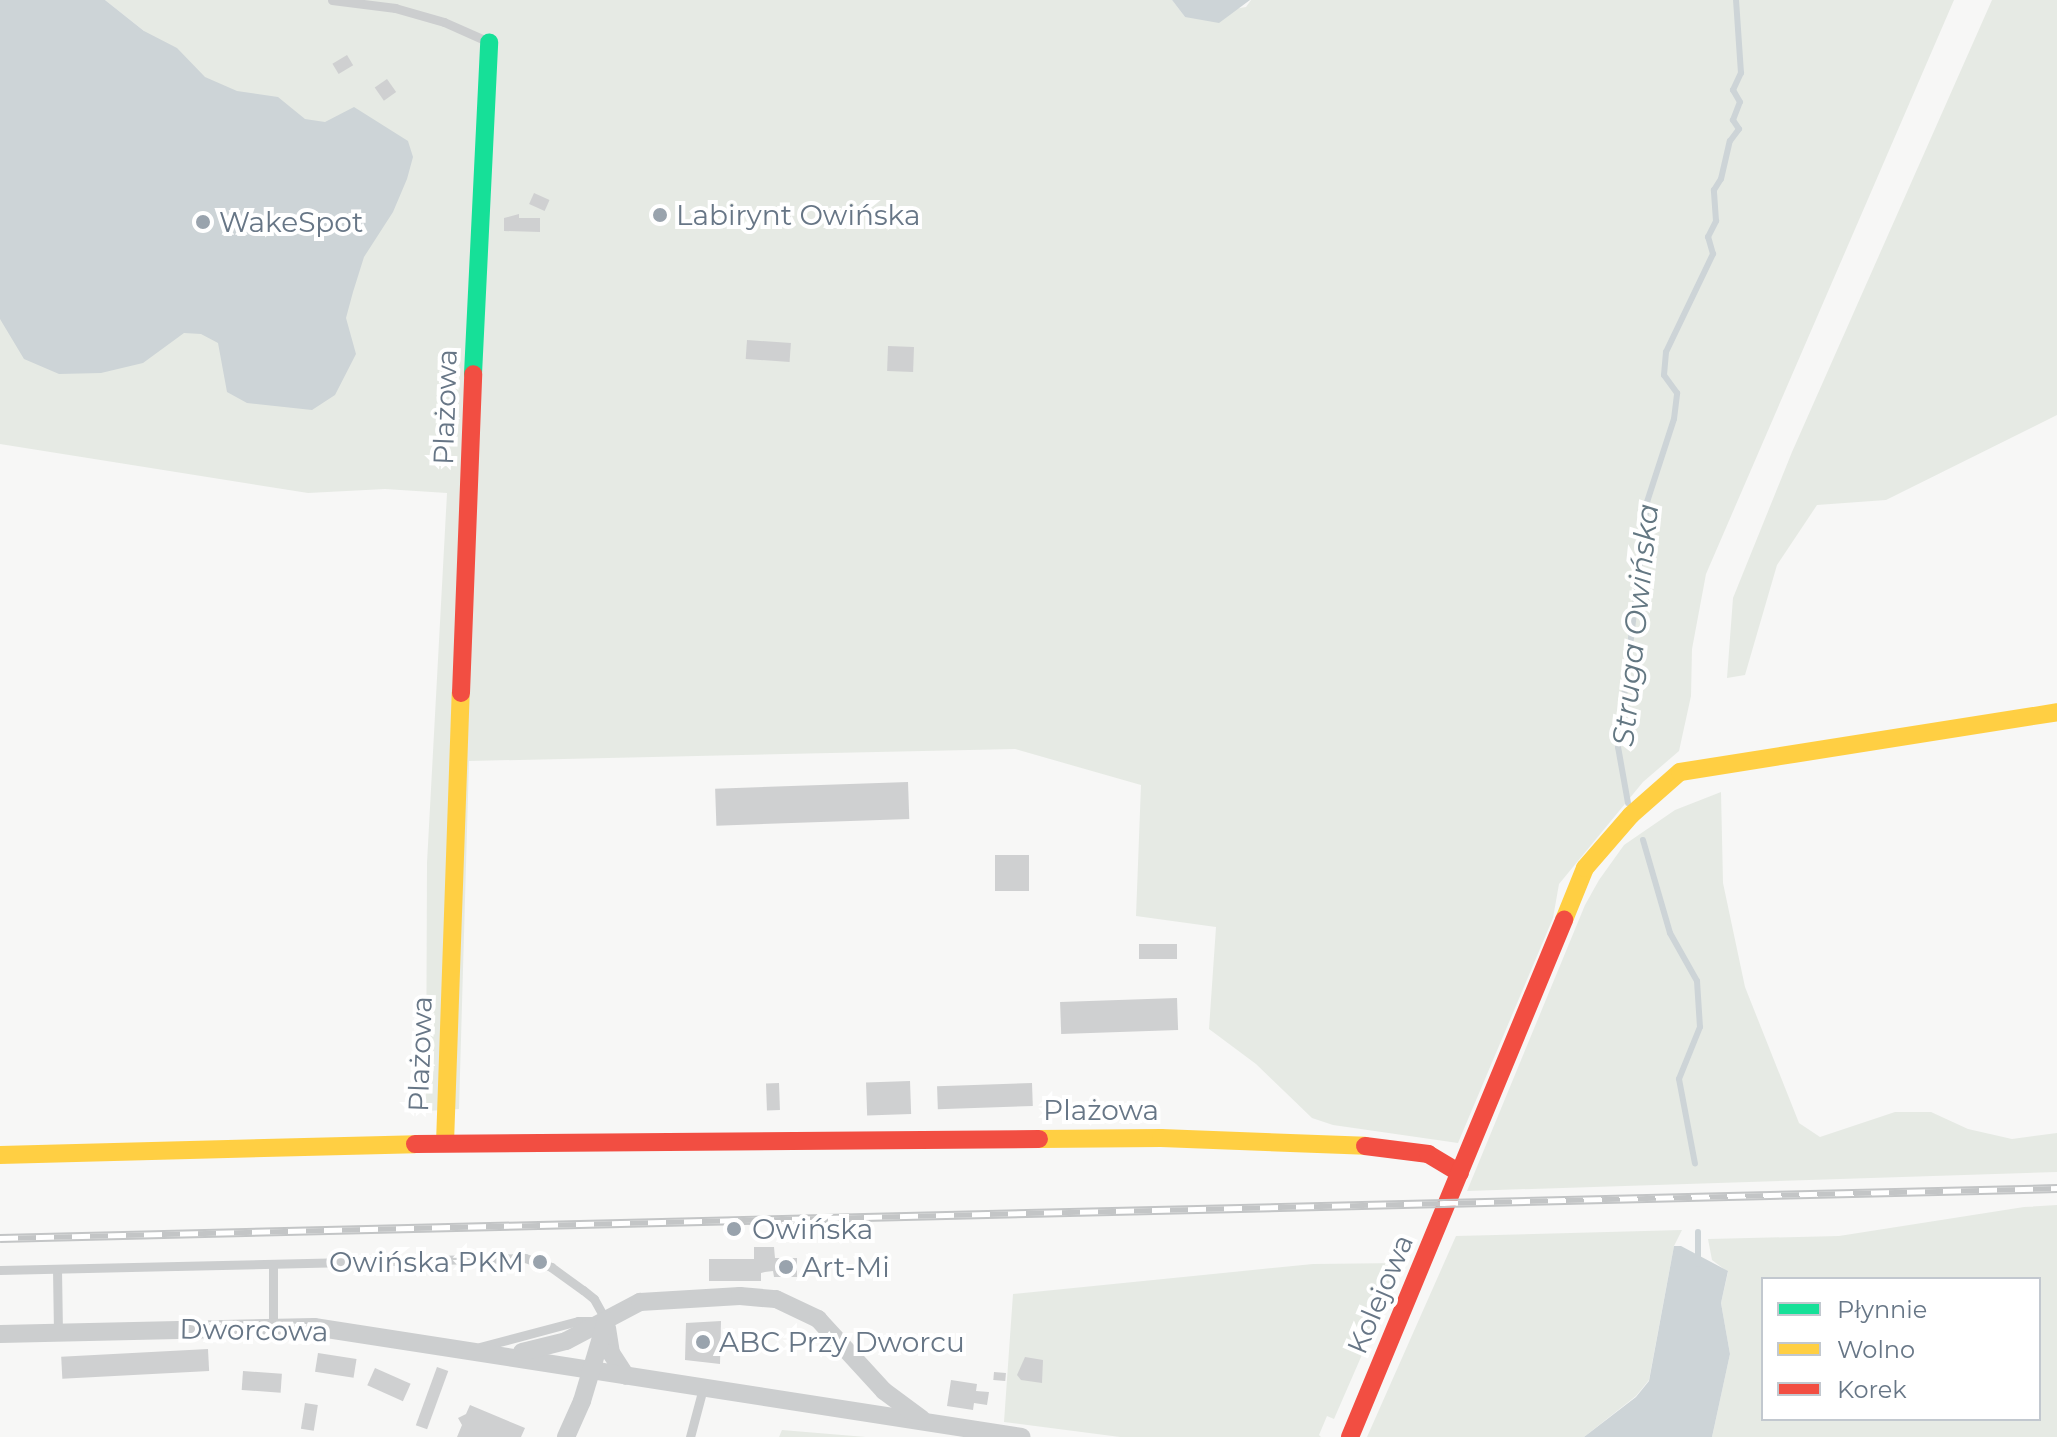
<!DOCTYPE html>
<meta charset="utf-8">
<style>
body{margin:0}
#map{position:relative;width:2057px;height:1437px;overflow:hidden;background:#f7f7f6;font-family:Montserrat,sans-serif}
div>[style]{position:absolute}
.green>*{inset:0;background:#e6eae4}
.water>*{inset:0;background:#cdd4d7}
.stream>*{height:6px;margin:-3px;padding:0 3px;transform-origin:3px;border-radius:3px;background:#cdd4d7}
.building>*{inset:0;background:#cfd0d1;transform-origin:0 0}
.lane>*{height:9px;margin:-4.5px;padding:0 4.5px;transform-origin:4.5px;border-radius:4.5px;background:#cccecf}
.street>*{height:18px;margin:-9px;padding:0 9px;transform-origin:9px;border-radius:9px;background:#cccecf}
.fast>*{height:18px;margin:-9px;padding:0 9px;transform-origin:9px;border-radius:9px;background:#16e098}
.slow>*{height:18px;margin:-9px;padding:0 9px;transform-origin:9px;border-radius:9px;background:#ffcf43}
.jam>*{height:18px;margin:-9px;padding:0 9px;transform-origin:9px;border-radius:9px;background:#f24e42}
.rail>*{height:9px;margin-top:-4.5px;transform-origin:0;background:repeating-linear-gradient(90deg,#fff 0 18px,#c3c5c6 0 36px);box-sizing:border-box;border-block:2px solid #c3c5c6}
.dots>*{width:22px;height:22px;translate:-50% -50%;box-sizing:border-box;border:4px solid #fff;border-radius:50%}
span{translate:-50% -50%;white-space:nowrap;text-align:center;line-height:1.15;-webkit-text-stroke:8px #fff;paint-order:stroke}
.poi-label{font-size:28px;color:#677686}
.left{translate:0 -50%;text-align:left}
.right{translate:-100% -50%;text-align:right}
.street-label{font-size:28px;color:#677686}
.water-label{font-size:30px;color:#637782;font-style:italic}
.legend{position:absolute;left:1761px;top:1277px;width:280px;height:144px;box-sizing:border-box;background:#fff;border:2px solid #c2c8cf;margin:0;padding:10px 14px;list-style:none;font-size:24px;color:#677686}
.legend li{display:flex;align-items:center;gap:16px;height:40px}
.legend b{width:40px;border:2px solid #c2c8cf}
</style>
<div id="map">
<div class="green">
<i style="clip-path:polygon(105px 0,1172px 0,1185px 17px,1246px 7px,1251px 0,1954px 0,1706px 574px,1692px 649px,1691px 696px,1679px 751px,1643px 782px,1559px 884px,1553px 918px,1458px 1143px,1333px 1125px,1312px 1118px,1256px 1064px,1209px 1029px,1216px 927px,1136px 916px,1141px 785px,1015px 749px,469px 761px,459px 1109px,426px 1111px,427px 863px,447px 493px,385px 489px,308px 493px,0 444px,0 252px,144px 31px)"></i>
<i style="clip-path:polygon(1992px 0,2057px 0,2057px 415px,1886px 500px,1817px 505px,1777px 565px,1745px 675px,1727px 678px,1733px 598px,1792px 452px)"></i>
<i style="clip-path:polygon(1721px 792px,1723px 883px,1745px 987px,1799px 1123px,1820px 1137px,1895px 1112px,1931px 1112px,1968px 1129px,2012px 1139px,2057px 1133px,2057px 1172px,1467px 1191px,1585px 905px,1599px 880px,1624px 845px,1675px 810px)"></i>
<i style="clip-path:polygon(evenodd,2057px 1205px,2057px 1437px,1712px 1437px,1730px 1354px,1721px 1303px,1728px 1272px,1712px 1260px,1708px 1239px,1839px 1236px,2024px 1207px,2057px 1205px,1763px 1279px,2039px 1279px,2039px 1419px,1763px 1419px,1763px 1279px)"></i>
<i style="clip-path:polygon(1682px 1230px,1674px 1246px,1649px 1380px,1636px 1396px,1584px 1437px,1367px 1437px,1456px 1236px)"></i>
<i style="clip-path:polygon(1402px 1263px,1334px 1419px,1327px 1416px,1319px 1435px,1321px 1437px,1120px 1437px,1004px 1422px,1013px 1294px,1313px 1264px)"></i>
<i style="clip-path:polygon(782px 1430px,866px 1437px,779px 1437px)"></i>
</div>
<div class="water">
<i style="clip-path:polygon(0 0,105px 0,144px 31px,177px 48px,205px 77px,237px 91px,278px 97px,305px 119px,325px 122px,354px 107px,408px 141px,413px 157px,407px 179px,393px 212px,364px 257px,353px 292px,346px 318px,356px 354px,335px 395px,312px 410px,247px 403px,227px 392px,218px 343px,201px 334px,184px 333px,143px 363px,101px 373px,59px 374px,24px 359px,0 319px)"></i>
<i style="clip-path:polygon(1172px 0,1250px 0,1219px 23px,1185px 17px)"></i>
<i style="clip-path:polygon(1674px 1246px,1681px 1246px,1728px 1271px,1721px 1303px,1730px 1354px,1712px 1437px,1584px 1437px,1636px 1397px,1649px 1381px)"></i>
</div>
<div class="stream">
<i style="left:1628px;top:803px;width:57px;rotate:-100.1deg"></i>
<i style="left:1618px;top:747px;width:247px;rotate:-83.2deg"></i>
<i style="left:1647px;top:502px;width:87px;rotate:-72deg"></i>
<i style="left:1674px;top:419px;width:26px;rotate:-83deg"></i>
<i style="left:1677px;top:393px;width:22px;rotate:-126deg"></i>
<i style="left:1664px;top:375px;width:23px;rotate:-85deg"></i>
<i style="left:1666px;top:352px;width:109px;rotate:-64.4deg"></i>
<i style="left:1713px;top:254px;width:18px;rotate:-106deg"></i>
<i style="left:1708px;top:237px;width:18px;rotate:-63deg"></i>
<i style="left:1716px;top:221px;width:31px;rotate:-94deg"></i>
<i style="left:1714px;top:190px;width:13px;rotate:-58deg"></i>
<i style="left:1721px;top:179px;width:39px;rotate:-77deg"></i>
<i style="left:1730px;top:141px;width:15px;rotate:-53deg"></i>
<i style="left:1739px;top:129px;width:11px;rotate:-124deg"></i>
<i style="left:1733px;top:120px;width:19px;rotate:-69deg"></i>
<i style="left:1740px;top:102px;width:14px;rotate:-120deg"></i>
<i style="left:1733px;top:90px;width:19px;rotate:-65deg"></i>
<i style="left:1741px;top:73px;width:73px;rotate:-93.9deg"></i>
<i style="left:1643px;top:840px;width:97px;rotate:73.8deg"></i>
<i style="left:1670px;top:933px;width:55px;rotate:60.6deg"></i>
<i style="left:1697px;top:981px;width:46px;rotate:86.3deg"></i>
<i style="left:1700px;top:1027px;width:56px;rotate:112deg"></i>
<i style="left:1679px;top:1079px;width:86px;rotate:79.3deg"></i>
<i style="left:1698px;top:1264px;width:32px;rotate:-90deg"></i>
</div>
<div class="building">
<i style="left:347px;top:55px;width:12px;height:17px;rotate:59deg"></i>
<i style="left:387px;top:79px;width:16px;height:15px;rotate:55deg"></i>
<i style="left:534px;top:193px;width:17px;height:12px;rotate:24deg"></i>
<i style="clip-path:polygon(519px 214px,519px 218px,540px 218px,540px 232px,504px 231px,504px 218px)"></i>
<i style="left:747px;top:340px;width:44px;height:19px;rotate:4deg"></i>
<i style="left:888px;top:346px;width:26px;height:25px;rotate:2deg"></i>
<i style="left:908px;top:782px;width:37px;height:193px;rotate:88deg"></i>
<i style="left:1029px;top:855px;width:36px;height:34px;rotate:90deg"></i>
<i style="left:1177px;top:944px;width:15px;height:38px;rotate:90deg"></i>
<i style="left:1177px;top:998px;width:32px;height:117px;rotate:88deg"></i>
<i style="left:910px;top:1081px;width:33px;height:44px;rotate:88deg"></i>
<i style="left:779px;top:1083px;width:27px;height:13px;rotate:88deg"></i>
<i style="left:1032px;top:1083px;width:23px;height:95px;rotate:88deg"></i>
<i style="clip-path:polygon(754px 1247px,774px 1247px,775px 1258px,797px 1258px,797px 1277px,774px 1277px,773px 1271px,765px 1272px,761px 1273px,761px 1281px,709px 1281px,709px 1259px,754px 1259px)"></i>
<i style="clip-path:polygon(721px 1321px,720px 1364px,685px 1360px,686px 1323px)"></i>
<i style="left:208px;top:1349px;width:22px;height:147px;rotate:87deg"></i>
<i style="left:318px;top:1353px;width:39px;height:19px;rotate:9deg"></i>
<i style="clip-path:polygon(1025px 1357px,1043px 1360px,1042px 1383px,1021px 1380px,1017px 1375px)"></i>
<i style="left:437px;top:1367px;width:12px;height:62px;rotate:20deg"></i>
<i style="left:375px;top:1368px;width:39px;height:19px;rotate:24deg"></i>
<i style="left:243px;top:1371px;width:39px;height:19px;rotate:4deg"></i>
<i style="left:994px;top:1372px;width:12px;height:8px;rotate:5deg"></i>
<i style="clip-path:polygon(951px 1380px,977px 1384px,976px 1391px,989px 1392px,987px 1405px,974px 1403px,973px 1410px,947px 1406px)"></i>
<i style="left:305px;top:1403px;width:13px;height:26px;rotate:9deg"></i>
<i style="clip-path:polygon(470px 1405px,525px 1428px,521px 1437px,457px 1437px,462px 1425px,458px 1418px,466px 1414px)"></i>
</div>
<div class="lane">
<i style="left:332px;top:0;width:64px;rotate:7.2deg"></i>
<i style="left:395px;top:8px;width:51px;rotate:15.9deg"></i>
<i style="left:444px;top:22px;width:49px;rotate:24deg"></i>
<i style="left:57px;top:1269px;width:63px;rotate:89.1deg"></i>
<i style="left:0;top:1270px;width:525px;rotate:-1.31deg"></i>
<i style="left:525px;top:1258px;width:28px;rotate:19deg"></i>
<i style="left:551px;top:1267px;width:39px;rotate:36deg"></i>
<i style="left:583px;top:1290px;width:14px;rotate:39deg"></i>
<i style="left:594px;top:1299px;width:25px;rotate:61deg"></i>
<i style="left:606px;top:1321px;width:28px;rotate:180deg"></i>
<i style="left:578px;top:1321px;width:101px;rotate:165.1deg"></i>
<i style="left:273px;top:1325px;width:61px;rotate:-90deg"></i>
<i style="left:690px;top:1437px;width:51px;rotate:-75.1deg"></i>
</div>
<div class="street">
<i style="left:607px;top:1328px;width:25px;rotate:81deg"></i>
<i style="left:611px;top:1353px;width:27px;rotate:57deg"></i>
<i style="left:0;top:1334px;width:314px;rotate:-1.3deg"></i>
<i style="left:314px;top:1327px;width:716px;rotate:8.83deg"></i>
<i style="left:522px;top:1352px;width:45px;rotate:-14deg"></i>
<i style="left:566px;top:1341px;width:84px;rotate:-27.8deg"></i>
<i style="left:640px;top:1302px;width:100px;rotate:-3.4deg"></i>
<i style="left:740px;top:1296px;width:36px;rotate:5deg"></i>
<i style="left:776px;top:1299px;width:47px;rotate:25.5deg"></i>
<i style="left:818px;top:1319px;width:98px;rotate:47.5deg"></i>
<i style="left:884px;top:1391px;width:47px;rotate:36.4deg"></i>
<i style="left:566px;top:1437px;width:39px;rotate:-66deg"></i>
<i style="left:582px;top:1401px;width:84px;rotate:-73.3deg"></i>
</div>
<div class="fast">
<i style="left:473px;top:374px;width:332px;rotate:-87.2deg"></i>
</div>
<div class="slow">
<i style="left:1564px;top:920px;width:56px;rotate:-68deg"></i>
<i style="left:1585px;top:868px;width:70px;rotate:-49deg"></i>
<i style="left:1631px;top:815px;width:65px;rotate:-41.3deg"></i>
<i style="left:1680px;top:772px;width:382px;rotate:-9deg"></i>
<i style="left:1039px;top:1139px;width:122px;rotate:-0.5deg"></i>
<i style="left:1161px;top:1138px;width:204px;rotate:2.2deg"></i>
<i style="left:445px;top:1143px;width:450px;rotate:-88deg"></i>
<i style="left:0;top:1155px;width:415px;rotate:-1.5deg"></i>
</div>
<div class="jam">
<i style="left:461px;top:693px;width:319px;rotate:-87.8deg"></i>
<i style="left:415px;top:1144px;width:624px;rotate:-0.46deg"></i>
<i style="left:1365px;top:1146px;width:64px;rotate:7.2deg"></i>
<i style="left:1428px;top:1154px;width:37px;rotate:31deg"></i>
<i style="left:1350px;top:1437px;width:560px;rotate:-67.51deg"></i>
</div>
<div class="rail">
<i style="left:0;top:1238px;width:2058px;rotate:-1.39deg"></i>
</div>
<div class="dots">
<i style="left:660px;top:215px;background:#99a3ad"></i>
<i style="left:203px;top:222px;background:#99a3ad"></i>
<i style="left:734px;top:1229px;background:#99a3ad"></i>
<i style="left:540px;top:1262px;background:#99a3ad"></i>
<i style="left:786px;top:1267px;background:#99a3ad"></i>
<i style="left:703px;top:1342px;background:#99a3ad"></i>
</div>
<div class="poi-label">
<span class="left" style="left:676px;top:215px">Labirynt Owińska</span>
<span class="left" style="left:219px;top:222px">WakeSpot</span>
<span class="left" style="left:752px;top:1229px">Owińska</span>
<span class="right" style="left:524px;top:1262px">Owińska PKM</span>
<span class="left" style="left:802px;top:1267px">Art-Mi</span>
<span class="left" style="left:719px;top:1342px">ABC Przy Dworcu</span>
</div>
<div class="street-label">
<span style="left:445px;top:407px;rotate:-88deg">Plażowa</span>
<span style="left:420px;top:1054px;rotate:-88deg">Plażowa</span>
<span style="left:1101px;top:1110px">Plażowa</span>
<span style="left:1380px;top:1294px;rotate:-67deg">Kolejowa</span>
<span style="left:254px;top:1330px;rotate:1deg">Dworcowa</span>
</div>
<div class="water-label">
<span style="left:1636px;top:625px;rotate:-84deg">Struga Owińska</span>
</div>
<ul class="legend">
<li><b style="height:10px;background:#16e098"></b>Płynnie</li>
<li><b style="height:10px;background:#ffcf43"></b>Wolno</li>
<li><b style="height:10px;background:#f24e42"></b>Korek</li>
</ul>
</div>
